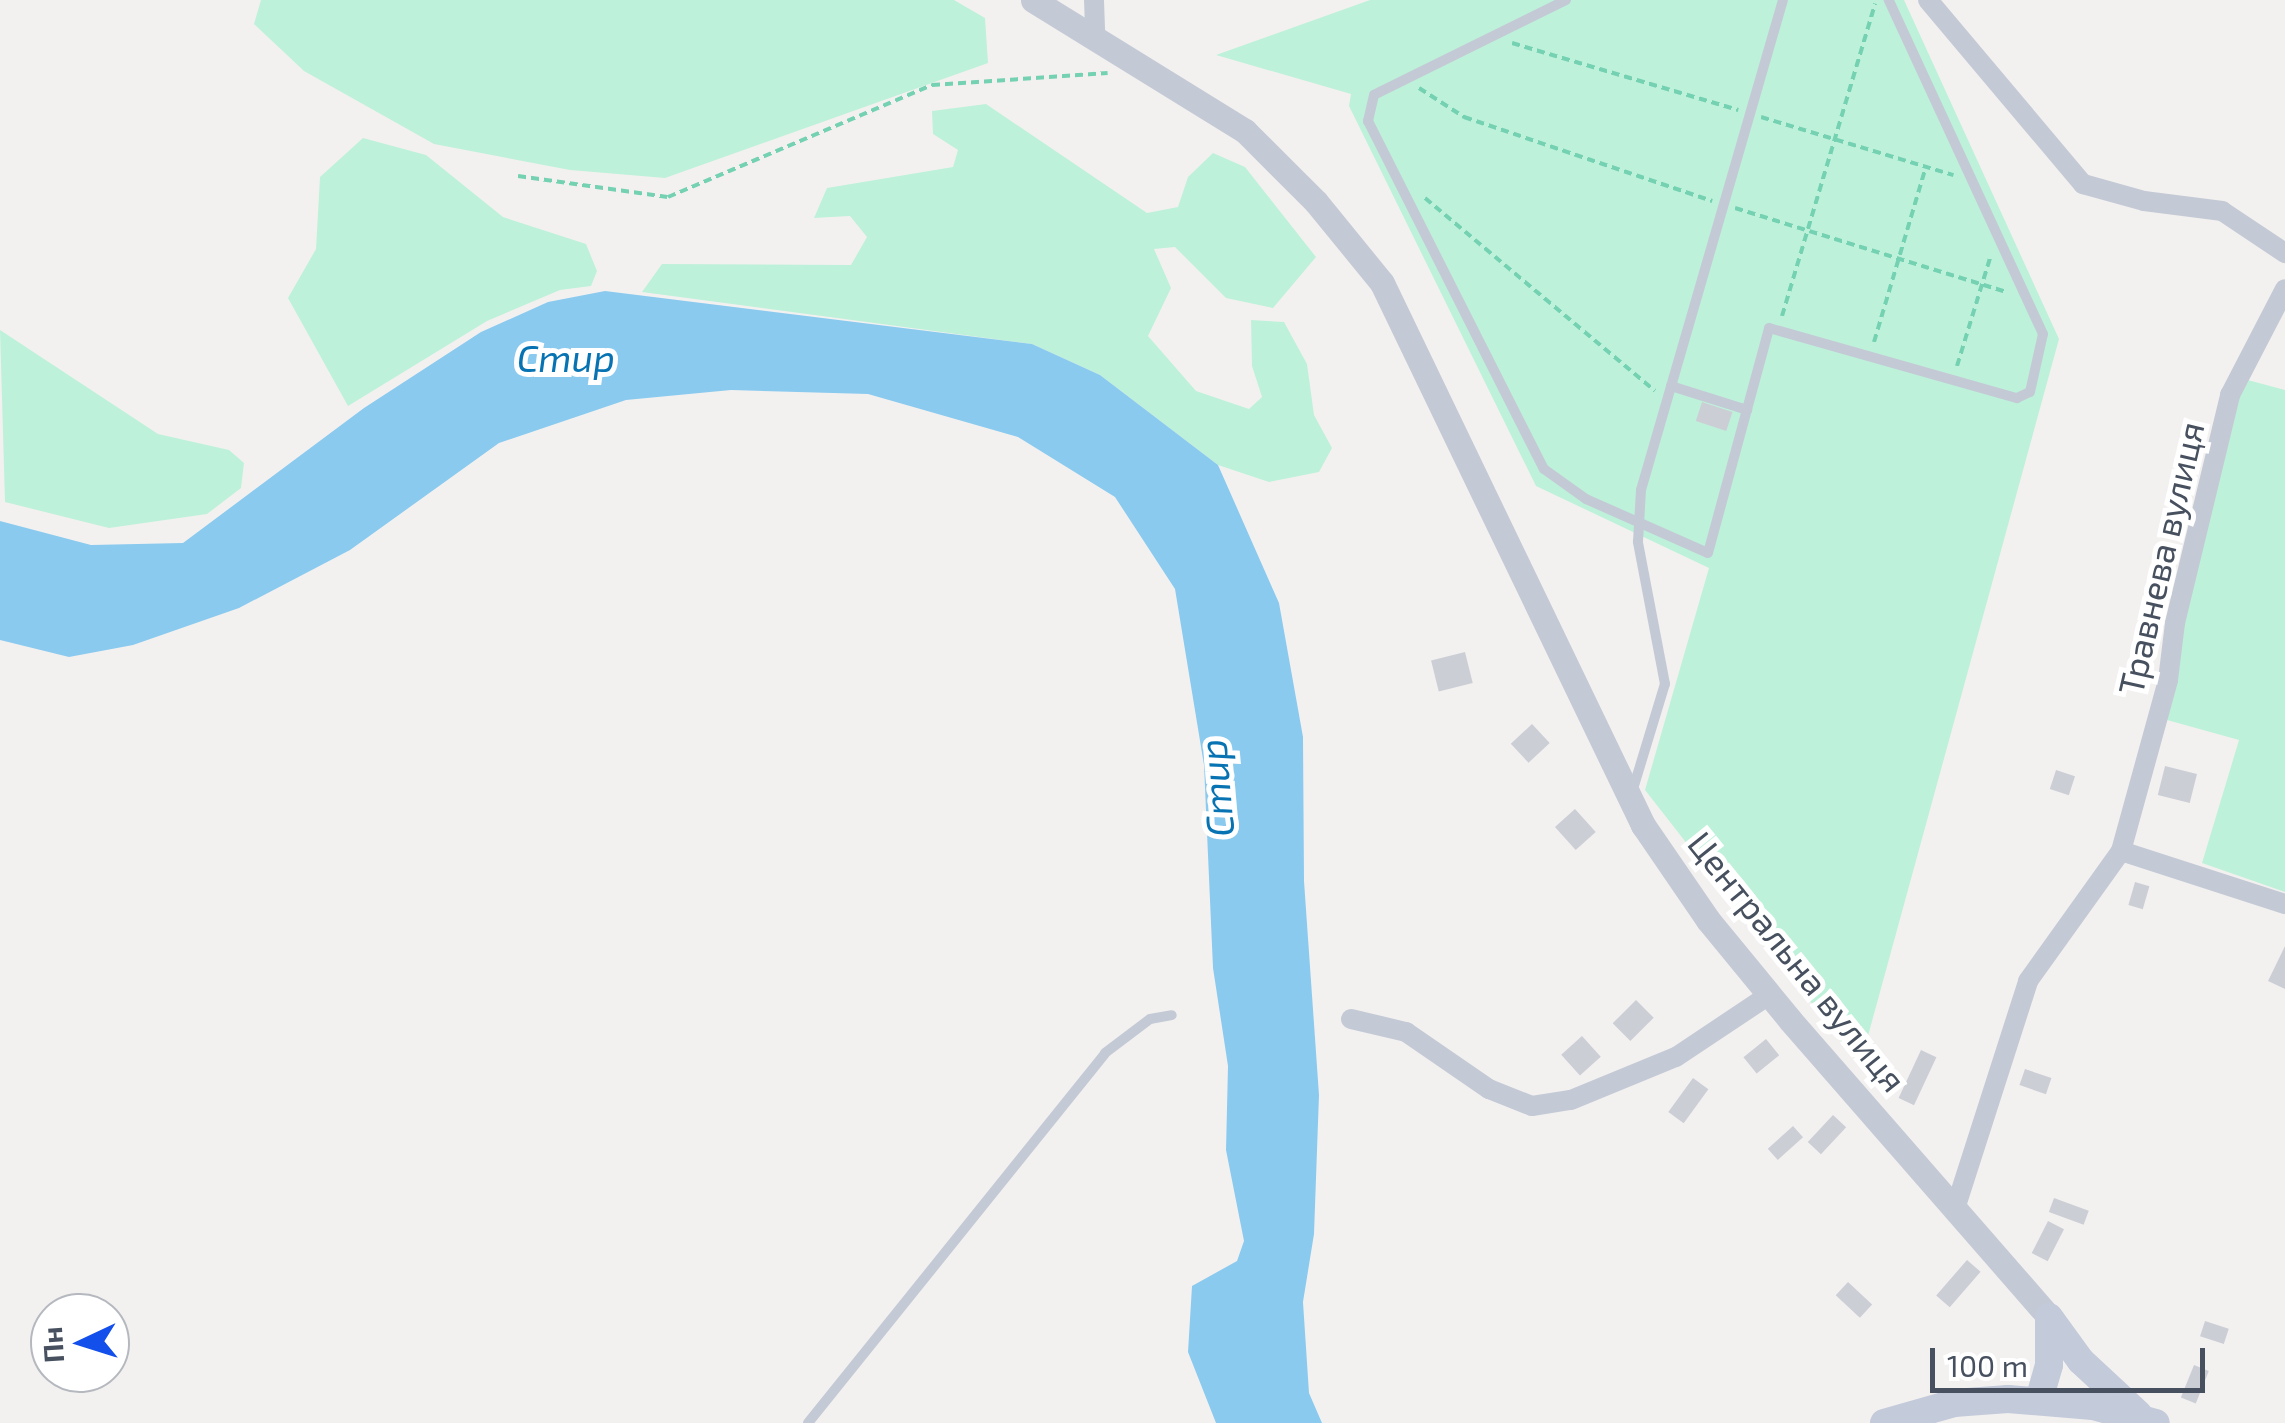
<!DOCTYPE html>
<meta charset="utf-8">
<style>
body{margin:0}
#map{position:relative;width:2285px;height:1423px;overflow:hidden;background:#f3f1f0;font-family:"Exo 2",sans-serif}
div>[style]{position:absolute}
.green>*{inset:0;background:#bef1da}
.water>*{inset:0;background:#8acaef}
.building>*{inset:0;background:#ccced6;transform-origin:0 0}
.path>*{height:4px;margin-top:-2px;transform-origin:0;background:repeating-linear-gradient(90deg,#74d1b2 0 8px,transparent 0 13px)}
.service>*{height:10px;margin:-5px;padding:0 5px;transform-origin:5px;border-radius:5px;background:#c4cad5}
.minor>*{height:20px;margin:-10px;padding:0 10px;transform-origin:10px;border-radius:10px;background:#c4cad5}
.tertiary>*{height:25px;margin:-12.5px;padding:0 12.5px;transform-origin:12.5px;border-radius:12.5px;background:#c4cad5}
.secondary>*{height:28px;margin:-14px;padding:0 14px;transform-origin:14px;border-radius:14px;background:#c3cada}
span{translate:-50% -50%;white-space:nowrap;text-align:center;line-height:1.15;-webkit-text-stroke:10px #fff;paint-order:stroke}
.street-label{font-size:35px;color:#47505f}
.water-label{font-size:38px;color:#0773b2;font-style:italic}
.north{position:absolute;left:30px;top:1293px;width:100px;height:100px;box-sizing:border-box;background:#fff;border:2px solid #b5b9bf;border-radius:50%;rotate:266deg;font-size:28px;font-weight:700;line-height:40px;text-align:center;color:#47505f}
.north::after{content:'';display:block;margin:auto;width:35px;height:45px;background:#134fea;clip-path:polygon(50% 0,100% 100%,50% 72%,0 100%)}
.scale{position:absolute;left:1930px;top:1348px;width:275px;height:45px;box-sizing:border-box;border:5px solid #47505f;border-top:0;padding-left:12px;font-size:30px;line-height:35px;white-space:nowrap;color:#47505f;-webkit-text-stroke:8px #fff;paint-order:stroke}
</style>
<div id="map">
<div class="green">
<i style="clip-path:polygon(261px 0,954px 0,985px 18px,988px 63px,665px 178px,570px 170px,434px 144px,304px 71px,254px 24px)"></i>
<i style="clip-path:polygon(1370px 0,1904px 0,2059px 339px,1860px 1065px,1645px 790px,1709px 568px,1536px 486px,1349px 106px,1351px 94px,1216px 55px)"></i>
<i style="clip-path:polygon(986px 104px,1147px 213px,1178px 207px,1188px 177px,1213px 153px,1245px 167px,1316px 257px,1273px 308px,1226px 298px,1175px 247px,1154px 249px,1171px 288px,1148px 336px,1196px 391px,1249px 409px,1262px 397px,1252px 366px,1251px 320px,1284px 322px,1307px 364px,1314px 415px,1332px 448px,1319px 472px,1269px 482px,1218px 465px,1100px 375px,1032px 344px,642px 292px,662px 264px,851px 265px,867px 237px,850px 216px,814px 218px,827px 188px,953px 167px,958px 150px,933px 134px,932px 111px)"></i>
<i style="clip-path:polygon(363px 138px,426px 155px,503px 217px,586px 244px,597px 271px,591px 286px,560px 290px,487px 321px,348px 406px,288px 298px,316px 249px,320px 177px)"></i>
<i style="clip-path:polygon(0 330px,158px 434px,229px 450px,244px 463px,241px 488px,207px 514px,109px 528px,5px 502px)"></i>
<i style="clip-path:polygon(2244px 379px,2285px 390px,2285px 892px,2202px 863px,2239px 740px,2167px 720px,2180px 639px)"></i>
</div>
<div class="water">
<i style="clip-path:polygon(605px 291px,1032px 344px,1100px 375px,1218px 465px,1279px 603px,1303px 737px,1304px 881px,1319px 1095px,1314px 1234px,1303px 1302px,1309px 1393px,1322px 1423px,1216px 1423px,1188px 1352px,1192px 1286px,1237px 1261px,1244px 1241px,1226px 1150px,1228px 1066px,1213px 968px,1204px 765px,1175px 589px,1115px 497px,1018px 437px,868px 394px,731px 390px,626px 400px,499px 443px,350px 550px,239px 608px,133px 645px,69px 657px,0 640px,0 521px,91px 545px,183px 543px,364px 408px,481px 332px,548px 302px)"></i>
</div>
<div class="building">
<i style="left:1702px;top:402px;width:32px;height:20px;rotate:18deg"></i>
<i style="left:1465px;top:652px;width:32px;height:35px;rotate:76deg"></i>
<i style="left:1532px;top:724px;width:26px;height:29px;rotate:47deg"></i>
<i style="left:2165px;top:766px;width:33px;height:30px;rotate:14deg"></i>
<i style="left:2056px;top:770px;width:20px;height:20px;rotate:18deg"></i>
<i style="left:1575px;top:809px;width:31px;height:27px;rotate:48deg"></i>
<i style="left:2135px;top:882px;width:15px;height:24px;rotate:16deg"></i>
<i style="clip-path:polygon(2285px 946px,2285px 989px,2268px 981px)"></i>
<i style="left:1636px;top:1000px;width:25px;height:33px;rotate:45deg"></i>
<i style="left:1582px;top:1036px;width:28px;height:28px;rotate:48deg"></i>
<i style="left:1766px;top:1039px;width:21px;height:29px;rotate:51deg"></i>
<i style="left:1921px;top:1050px;width:17px;height:53px;rotate:25deg"></i>
<i style="left:2025px;top:1069px;width:28px;height:17px;rotate:19deg"></i>
<i style="left:1693px;top:1078px;width:19px;height:42px;rotate:36deg"></i>
<i style="left:1833px;top:1115px;width:18px;height:37px;rotate:43deg"></i>
<i style="left:1793px;top:1126px;width:15px;height:34px;rotate:48deg"></i>
<i style="left:2054px;top:1198px;width:37px;height:15px;rotate:20deg"></i>
<i style="left:2048px;top:1221px;width:18px;height:36px;rotate:27deg"></i>
<i style="left:1967px;top:1260px;width:18px;height:47px;rotate:41deg"></i>
<i style="left:1848px;top:1282px;width:33px;height:18px;rotate:43deg"></i>
<i style="left:2205px;top:1321px;width:25px;height:16px;rotate:18deg"></i>
<i style="left:2194px;top:1365px;width:16px;height:35px;rotate:22deg"></i>
</div>
<div class="path">
<i style="left:1512px;top:43px;width:236px;rotate:16.5deg"></i>
<i style="left:1419px;top:88px;width:54px;rotate:32.8deg"></i>
<i style="left:1464px;top:117px;width:262px;rotate:18.7deg"></i>
<i style="left:1761px;top:117px;width:201px;rotate:16.8deg"></i>
<i style="left:518px;top:176px;width:151px;rotate:8deg"></i>
<i style="left:668px;top:197px;width:287px;rotate:-23deg"></i>
<i style="left:932px;top:85px;width:176px;rotate:-3.9deg"></i>
<i style="left:1425px;top:198px;width:300px;rotate:40deg"></i>
<i style="left:1735px;top:208px;width:285px;rotate:17.2deg"></i>
<i style="left:1782px;top:316px;width:326px;rotate:-73.4deg"></i>
<i style="left:1874px;top:342px;width:183px;rotate:-73.5deg"></i>
<i style="left:1957px;top:366px;width:116px;rotate:-73deg"></i>
</div>
<div class="service">
<i style="left:1566px;top:0;width:214px;rotate:153.7deg"></i>
<i style="left:1374px;top:95px;width:27px;rotate:103deg"></i>
<i style="left:1368px;top:121px;width:390px;rotate:63.2deg"></i>
<i style="left:1544px;top:469px;width:52px;rotate:35.5deg"></i>
<i style="left:1586px;top:499px;width:133px;rotate:23.9deg"></i>
<i style="left:1708px;top:553px;width:233px;rotate:-74.8deg"></i>
<i style="left:1769px;top:328px;width:258px;rotate:15.8deg"></i>
<i style="left:2017px;top:398px;width:14px;rotate:-25deg"></i>
<i style="left:2030px;top:392px;width:59px;rotate:-77.4deg"></i>
<i style="left:2043px;top:334px;width:368px;rotate:-114.8deg"></i>
<i style="left:1671px;top:386px;width:80px;rotate:17.5deg"></i>
<i style="left:1633px;top:789px;width:110px;rotate:-73.1deg"></i>
<i style="left:1665px;top:684px;width:145px;rotate:-100.8deg"></i>
<i style="left:1638px;top:542px;width:52px;rotate:-86.7deg"></i>
<i style="left:1641px;top:490px;width:510px;rotate:-73.84deg"></i>
<i style="left:808px;top:1423px;width:474px;rotate:-51.2deg"></i>
<i style="left:1105px;top:1053px;width:56px;rotate:-37.1deg"></i>
<i style="left:1150px;top:1019px;width:22px;rotate:-10deg"></i>
</div>
<div class="minor">
<i style="left:1094px;top:0;width:34px;rotate:88deg"></i>
<i style="left:1928px;top:0;width:241px;rotate:49.9deg"></i>
<i style="left:2083px;top:184px;width:63px;rotate:15.6deg"></i>
<i style="left:2144px;top:201px;width:79px;rotate:7.3deg"></i>
<i style="left:2222px;top:211px;width:76px;rotate:33.7deg"></i>
<i style="left:2121px;top:851px;width:172px;rotate:17.9deg"></i>
<i style="left:1351px;top:1019px;width:57px;rotate:13.3deg"></i>
<i style="left:1406px;top:1032px;width:101px;rotate:34.5deg"></i>
<i style="left:1489px;top:1089px;width:46px;rotate:21.6deg"></i>
<i style="left:1532px;top:1106px;width:39px;rotate:-9deg"></i>
<i style="left:1571px;top:1100px;width:113px;rotate:-22.3deg"></i>
<i style="left:1676px;top:1057px;width:112px;rotate:-33.7deg"></i>
<i style="left:1955px;top:1209px;width:239px;rotate:-72.2deg"></i>
<i style="left:2028px;top:981px;width:160px;rotate:-54.4deg"></i>
<i style="left:2121px;top:851px;width:177px;rotate:-74.6deg"></i>
<i style="left:2168px;top:680px;width:57px;rotate:-83deg"></i>
<i style="left:2175px;top:623px;width:235px;rotate:-76.4deg"></i>
<i style="left:2230px;top:395px;width:119px;rotate:-62.6deg"></i>
</div>
<div class="tertiary">
<i style="left:1033px;top:0;width:249px;rotate:31.7deg"></i>
<i style="left:1245px;top:131px;width:100px;rotate:45deg"></i>
<i style="left:1316px;top:202px;width:104px;rotate:50.8deg"></i>
<i style="left:1382px;top:283px;width:602px;rotate:64.29deg"></i>
<i style="left:1643px;top:825px;width:115px;rotate:55.6deg"></i>
<i style="left:1708px;top:920px;width:129px;rotate:50.6deg"></i>
<i style="left:1790px;top:1020px;width:394px;rotate:48.9deg"></i>
</div>
<div class="secondary">
<i style="left:2049px;top:1317px;width:54px;rotate:54deg"></i>
<i style="left:2081px;top:1361px;width:78px;rotate:42.9deg"></i>
<i style="left:2039px;top:1400px;width:36px;rotate:-74deg"></i>
<i style="left:2049px;top:1365px;width:47px;rotate:-90deg"></i>
<i style="left:1884px;top:1423px;width:73px;rotate:-15.9deg"></i>
<i style="left:1954px;top:1403px;width:54px;rotate:-4.2deg"></i>
<i style="left:2008px;top:1399px;width:85px;rotate:4.7deg"></i>
<i style="left:2093px;top:1406px;width:65px;rotate:15.1deg"></i>
</div>
<div class="street-label">
<span style="left:2160px;top:558px;rotate:-77deg">Травнева вулиця</span>
<span style="left:1798px;top:961px;rotate:51deg">Центральна вулиця</span>
</div>
<div class="water-label">
<span style="left:566px;top:358px">Стир</span>
<span style="left:1216px;top:788px;rotate:-95deg">Стир</span>
</div>
<div class="north">Пн</div>
<div class="scale">100 m</div>
</div>
